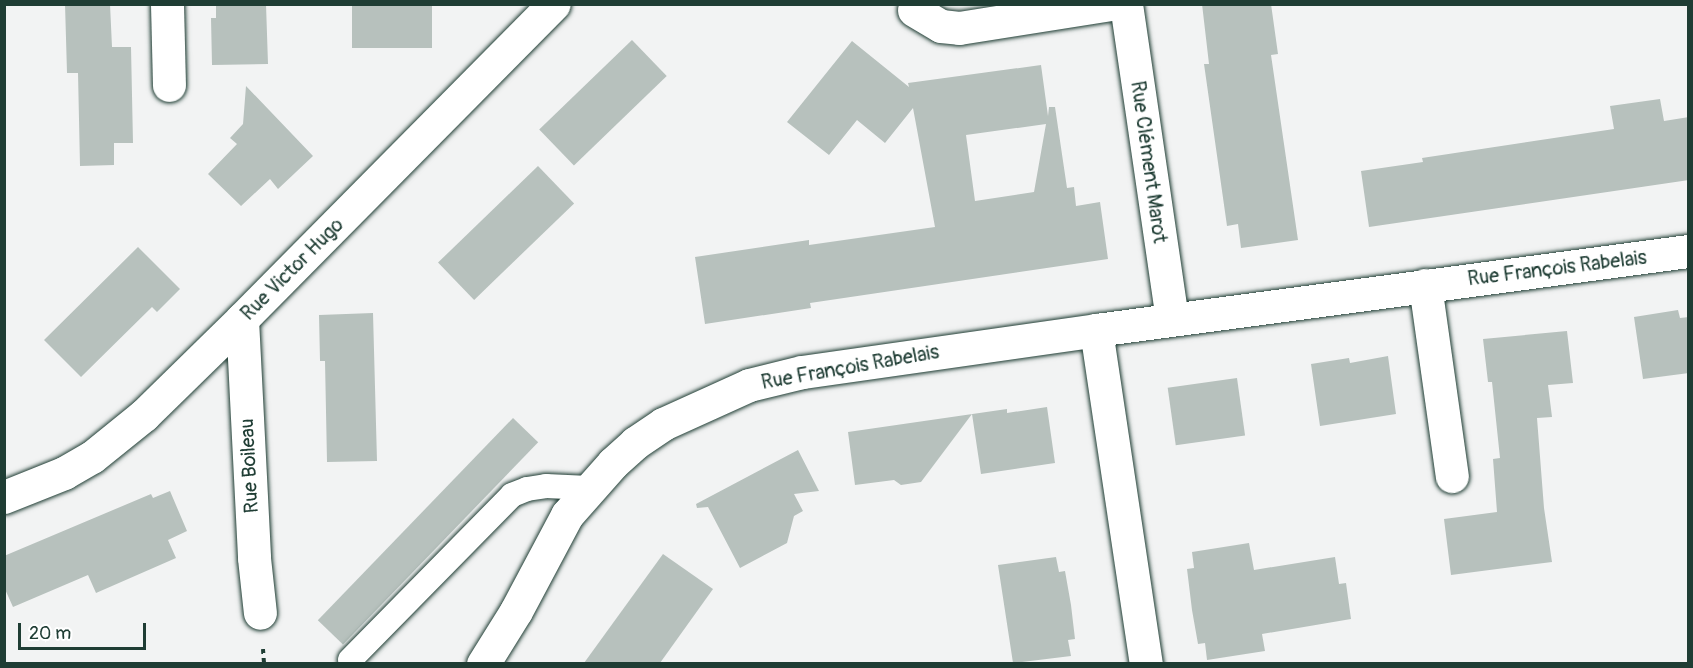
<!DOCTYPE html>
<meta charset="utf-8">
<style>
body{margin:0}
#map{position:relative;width:1693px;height:668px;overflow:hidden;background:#f2f3f3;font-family:Pangolin,sans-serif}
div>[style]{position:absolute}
.building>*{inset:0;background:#b7c1bd;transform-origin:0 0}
.path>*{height:4px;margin-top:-2px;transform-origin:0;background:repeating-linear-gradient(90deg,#1f3d34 0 4.5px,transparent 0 9px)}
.roads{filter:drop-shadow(0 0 2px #1f3d34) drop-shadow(0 0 2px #1f3d34)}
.service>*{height:24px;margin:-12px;padding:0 12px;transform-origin:12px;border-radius:12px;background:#fff}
.minor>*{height:33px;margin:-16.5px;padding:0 16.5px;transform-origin:16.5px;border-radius:16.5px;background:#fff}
span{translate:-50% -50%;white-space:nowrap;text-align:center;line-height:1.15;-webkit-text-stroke:4.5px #fff;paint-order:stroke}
.street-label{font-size:20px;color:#1f3d34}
.frame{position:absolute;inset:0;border:6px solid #1f3d34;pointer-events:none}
.scale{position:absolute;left:18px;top:623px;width:128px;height:27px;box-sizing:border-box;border:3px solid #1f3d34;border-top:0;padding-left:8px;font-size:18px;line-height:21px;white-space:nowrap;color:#1f3d34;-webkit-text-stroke:4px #fff;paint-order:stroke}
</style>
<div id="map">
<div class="building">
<i style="clip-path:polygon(65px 4px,110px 4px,112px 47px,131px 47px,133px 143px,114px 143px,114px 165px,80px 166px,78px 73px,67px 73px)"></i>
<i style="clip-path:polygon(216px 4px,266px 4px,268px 64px,212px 65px,211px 18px,216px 18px)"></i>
<i style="left:352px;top:4px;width:80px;height:44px"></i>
<i style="clip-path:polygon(1202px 4px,1271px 4px,1278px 54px,1271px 55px,1298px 240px,1241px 248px,1238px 224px,1227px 226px,1204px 64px,1209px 64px)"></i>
<i style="left:632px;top:40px;width:50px;height:129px;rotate:46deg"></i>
<i style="clip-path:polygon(evenodd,852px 41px,909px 87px,908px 83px,1041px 65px,1048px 116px,1049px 107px,1055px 107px,1067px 188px,1074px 187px,1076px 206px,1100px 202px,1108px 259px,810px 303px,811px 308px,705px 324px,695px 257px,809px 240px,809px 245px,935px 227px,913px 108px,885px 143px,857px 120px,829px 155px,787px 122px,852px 41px,1046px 124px,1034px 192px,975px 201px,966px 135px,1046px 124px)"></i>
<i style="clip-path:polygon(246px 86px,313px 156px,278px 189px,270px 179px,241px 206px,208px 174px,237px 144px,230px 138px,243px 124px)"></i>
<i style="clip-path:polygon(1660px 99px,1664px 121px,1689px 117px,1689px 180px,1369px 227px,1361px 171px,1423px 162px,1422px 158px,1614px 129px,1610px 106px)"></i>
<i style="left:538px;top:166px;width:52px;height:139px;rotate:46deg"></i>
<i style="clip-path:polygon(138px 247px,180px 289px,157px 312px,152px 307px,81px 377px,44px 340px)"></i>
<i style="clip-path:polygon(1678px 310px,1680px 318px,1689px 317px,1689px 373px,1643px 379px,1634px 317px)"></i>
<i style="clip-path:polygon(373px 313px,377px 461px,327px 462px,325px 361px,320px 361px,319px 315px)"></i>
<i style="clip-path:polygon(1567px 331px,1573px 383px,1548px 385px,1552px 417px,1537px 418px,1544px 508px,1552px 562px,1451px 575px,1444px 519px,1497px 512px,1493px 459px,1500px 458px,1492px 382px,1488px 382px,1483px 339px)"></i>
<i style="clip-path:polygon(1388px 356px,1396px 414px,1320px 426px,1311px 364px,1349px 358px,1350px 363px)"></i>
<i style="left:1237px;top:378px;width:58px;height:70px;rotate:82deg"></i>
<i style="clip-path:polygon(1047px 407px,1055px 463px,981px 474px,972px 414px,921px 482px,901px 485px,894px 480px,855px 485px,848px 432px,1007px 409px,1007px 413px)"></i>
<i style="left:513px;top:418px;width:35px;height:281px;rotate:44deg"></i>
<i style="clip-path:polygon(798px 450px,819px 491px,794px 494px,803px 511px,794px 516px,787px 543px,740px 568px,708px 507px,697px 508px,696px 504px)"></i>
<i style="clip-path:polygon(170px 491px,187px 531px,168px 540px,176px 558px,96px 593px,88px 575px,13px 607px,4px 587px,4px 556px,151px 494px,153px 498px)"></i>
<i style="clip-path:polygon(1249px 543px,1254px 570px,1335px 557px,1339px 584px,1346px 583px,1351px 619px,1262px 634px,1265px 651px,1207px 660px,1205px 643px,1198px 644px,1192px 610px,1187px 569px,1194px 568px,1192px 552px)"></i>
<i style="clip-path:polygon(663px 554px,713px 589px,660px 663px,584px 663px)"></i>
<i style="clip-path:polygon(1056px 557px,1059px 572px,1065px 571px,1071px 605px,1075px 639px,1068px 640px,1071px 656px,1013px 663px,998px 565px)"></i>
</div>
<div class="path">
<i style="left:263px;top:649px;width:15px;rotate:86deg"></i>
</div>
<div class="roads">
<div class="service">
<i style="left:350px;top:660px;width:231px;rotate:-45.5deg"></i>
<i style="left:512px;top:495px;width:16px;rotate:-22deg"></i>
<i style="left:527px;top:489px;width:19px;rotate:-9deg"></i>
<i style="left:546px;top:486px;width:43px;rotate:2.7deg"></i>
</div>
<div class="minor">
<i style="left:167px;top:4px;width:81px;rotate:88.6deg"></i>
<i style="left:1126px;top:4px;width:318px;rotate:81.7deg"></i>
<i style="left:914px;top:10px;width:31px;rotate:31deg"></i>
<i style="left:941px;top:26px;width:18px;rotate:6deg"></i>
<i style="left:959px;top:28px;width:154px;rotate:-9deg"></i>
<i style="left:1425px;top:285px;width:193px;rotate:82deg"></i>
<i style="left:242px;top:319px;width:239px;rotate:87.1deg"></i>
<i style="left:254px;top:558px;width:55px;rotate:83.8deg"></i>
<i style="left:1096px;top:330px;width:338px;rotate:81.5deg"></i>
<i style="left:4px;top:497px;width:65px;rotate:-21.8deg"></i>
<i style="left:64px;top:473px;width:32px;rotate:-30deg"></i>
<i style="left:92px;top:457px;width:67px;rotate:-38.9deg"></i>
<i style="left:144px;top:415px;width:137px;rotate:-44.4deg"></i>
<i style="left:242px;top:319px;width:443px;rotate:-45.3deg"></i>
<i style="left:483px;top:664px;width:62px;rotate:-58.1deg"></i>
<i style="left:516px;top:611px;width:109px;rotate:-62deg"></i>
<i style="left:567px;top:515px;width:69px;rotate:-48.5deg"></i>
<i style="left:613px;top:463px;width:30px;rotate:-42deg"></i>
<i style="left:635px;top:443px;width:34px;rotate:-34deg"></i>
<i style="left:663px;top:424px;width:94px;rotate:-24.4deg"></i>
<i style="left:749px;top:385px;width:55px;rotate:-13.8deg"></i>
<i style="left:802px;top:372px;width:297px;rotate:-8.1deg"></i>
<i style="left:1096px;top:330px;width:597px;rotate:-7.6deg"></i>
</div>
</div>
<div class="street-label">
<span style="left:1149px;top:162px;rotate:82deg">Rue Clément Marot</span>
<span style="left:1557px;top:268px;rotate:-7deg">Rue François Rabelais</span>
<span style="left:292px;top:269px;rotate:-45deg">Rue Victor Hugo</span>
<span style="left:850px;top:367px;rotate:-10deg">Rue François Rabelais</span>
<span style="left:249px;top:466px;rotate:-93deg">Rue Boileau</span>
</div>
<div class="frame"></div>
<div class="scale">20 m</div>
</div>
